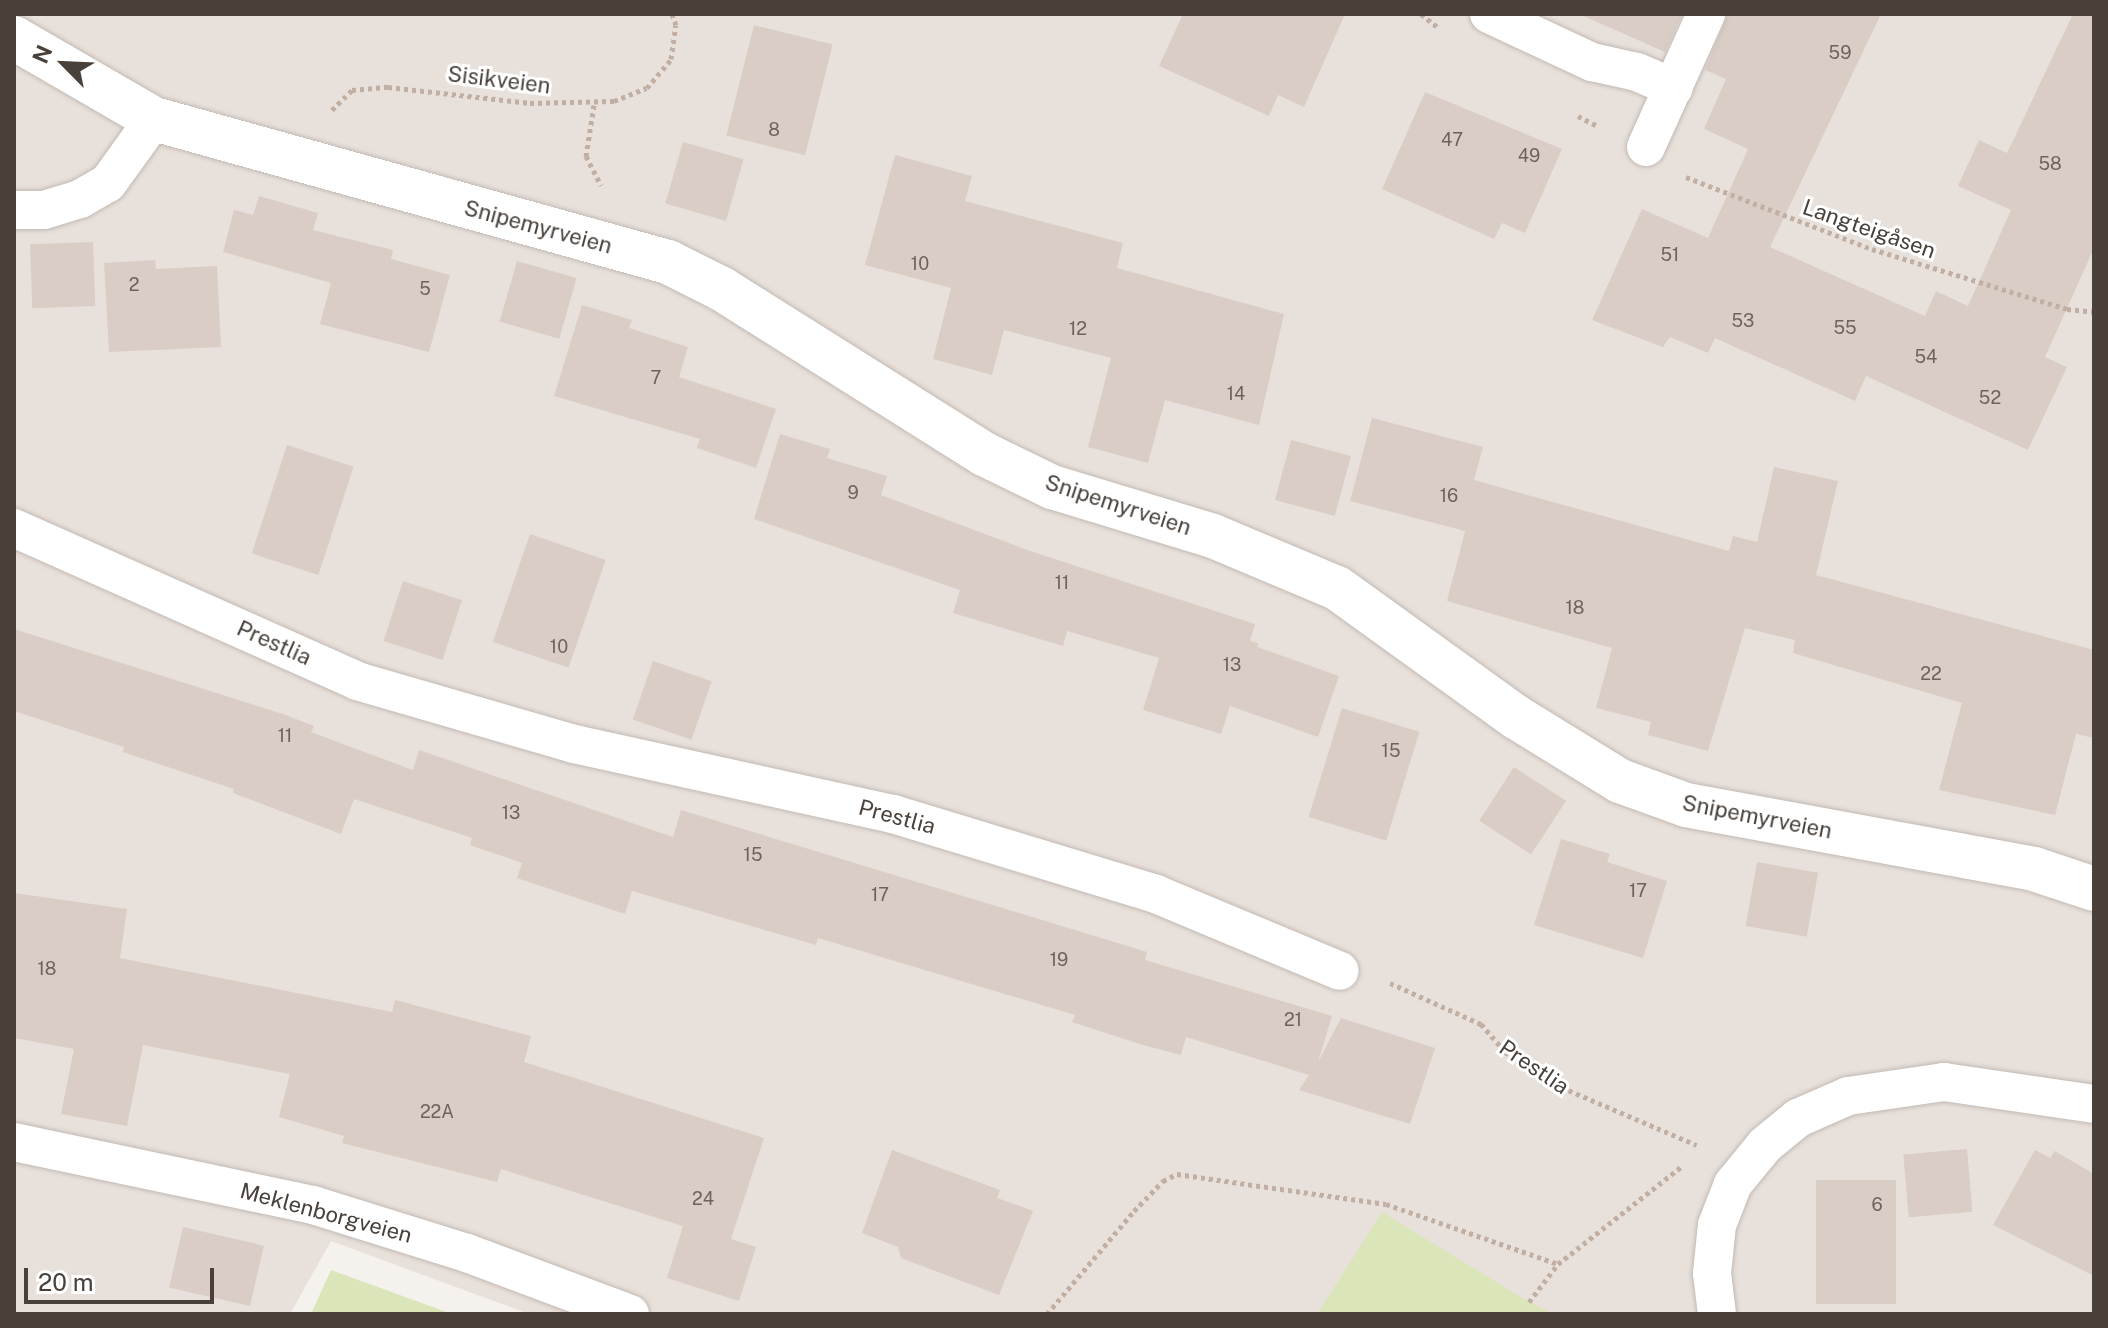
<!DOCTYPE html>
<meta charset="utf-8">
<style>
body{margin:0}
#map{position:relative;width:2108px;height:1328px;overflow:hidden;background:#f5f1ed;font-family:"Public Sans",sans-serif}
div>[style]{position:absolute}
.residential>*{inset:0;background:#e8e1db}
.green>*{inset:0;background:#dbe5ba}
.building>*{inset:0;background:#d9cdc6;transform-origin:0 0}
.path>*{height:5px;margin-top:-2.5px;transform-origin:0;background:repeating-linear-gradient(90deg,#c0afa2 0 4px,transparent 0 8px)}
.roads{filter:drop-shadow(0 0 2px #c3b9b3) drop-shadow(0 0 2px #c3b9b3)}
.lane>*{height:38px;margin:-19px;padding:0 19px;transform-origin:19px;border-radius:19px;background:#fff}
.street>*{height:44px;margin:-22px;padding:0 22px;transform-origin:22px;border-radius:22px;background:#fff}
span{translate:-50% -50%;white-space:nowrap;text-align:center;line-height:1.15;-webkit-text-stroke:6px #fff;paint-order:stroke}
.number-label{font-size:18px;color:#6d635d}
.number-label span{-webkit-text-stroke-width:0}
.street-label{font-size:22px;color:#49403a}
.frame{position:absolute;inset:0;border:16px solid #49403a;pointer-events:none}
.north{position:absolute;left:24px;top:24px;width:80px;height:80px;-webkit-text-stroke:6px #fff;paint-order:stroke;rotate:294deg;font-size:22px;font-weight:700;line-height:32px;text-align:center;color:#49403a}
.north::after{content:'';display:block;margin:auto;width:28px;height:36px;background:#49403a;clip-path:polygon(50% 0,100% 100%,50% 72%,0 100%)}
.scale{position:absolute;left:24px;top:1268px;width:190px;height:36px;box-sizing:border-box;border:4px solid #49403a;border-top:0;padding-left:10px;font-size:24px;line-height:28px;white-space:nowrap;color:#49403a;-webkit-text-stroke:6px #fff;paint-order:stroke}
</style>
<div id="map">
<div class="residential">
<i style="clip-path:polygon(14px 14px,2094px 14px,2094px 1314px,529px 1314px,331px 1241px,290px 1314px,14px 1314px)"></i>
</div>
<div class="green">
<i style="clip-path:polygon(1382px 1212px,1529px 1302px,1553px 1314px,1317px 1314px)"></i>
<i style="clip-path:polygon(331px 1270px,452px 1314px,311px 1314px)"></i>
</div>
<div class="building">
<i style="clip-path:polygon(1183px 14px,1345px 14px,1304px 107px,1278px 95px,1269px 116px,1159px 66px)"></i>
<i style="clip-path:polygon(1579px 14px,1682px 14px,1665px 52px)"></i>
<i style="clip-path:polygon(1728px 14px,1881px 14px,1770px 247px,1925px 316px,1936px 291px,1968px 306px,2011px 210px,1958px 186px,1979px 140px,2007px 153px,2073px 14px,2094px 14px,2094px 248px,2045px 357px,2067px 367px,2028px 450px,1866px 376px,1855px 401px,1715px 338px,1708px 353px,1670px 337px,1663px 347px,1592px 320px,1642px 209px,1708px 238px,1748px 149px,1704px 129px,1726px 79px,1705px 70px)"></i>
<i style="left:754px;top:25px;width:81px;height:114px;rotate:14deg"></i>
<i style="clip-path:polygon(1425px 92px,1562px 149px,1525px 233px,1502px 223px,1494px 239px,1382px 189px)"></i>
<i style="left:683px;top:142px;width:63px;height:64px;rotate:16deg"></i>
<i style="clip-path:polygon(895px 155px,972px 176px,965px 201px,1123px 243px,1117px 268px,1284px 314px,1259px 425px,1165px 400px,1148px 463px,1088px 447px,1111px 358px,1004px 330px,992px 375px,933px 359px,951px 288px,865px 265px)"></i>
<i style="clip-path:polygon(259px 196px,318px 213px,313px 230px,393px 250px,391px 259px,450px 275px,429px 352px,320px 324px,331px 283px,223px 252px,234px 210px,253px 215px)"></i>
<i style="left:93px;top:242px;width:64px;height:63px;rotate:88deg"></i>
<i style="clip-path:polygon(155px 260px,156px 269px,217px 266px,221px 347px,109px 352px,104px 263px)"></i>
<i style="left:517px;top:261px;width:62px;height:63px;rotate:16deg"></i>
<i style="clip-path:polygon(582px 305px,632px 320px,629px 328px,688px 347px,679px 377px,776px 409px,756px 468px,697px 448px,700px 439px,554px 396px)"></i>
<i style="clip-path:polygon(1372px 418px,1483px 447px,1474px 480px,1729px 551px,1733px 536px,1757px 542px,1774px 467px,1838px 481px,1816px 575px,2094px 650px,2094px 738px,2076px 734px,2055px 815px,1939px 790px,1962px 703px,1793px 653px,1795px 640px,1745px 628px,1708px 751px,1648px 735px,1651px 722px,1596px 708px,1612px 648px,1447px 601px,1465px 531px,1350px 501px)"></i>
<i style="clip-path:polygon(780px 434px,830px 449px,827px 458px,887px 476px,881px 495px,1027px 550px,1255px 624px,1250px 641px,1258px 643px,1257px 647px,1339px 676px,1318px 737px,1230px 706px,1221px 734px,1143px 710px,1159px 658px,1067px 631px,1063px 646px,953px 613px,960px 590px,754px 519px)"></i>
<i style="left:1291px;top:440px;width:62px;height:62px;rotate:15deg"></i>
<i style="left:287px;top:445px;width:70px;height:114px;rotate:18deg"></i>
<i style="left:530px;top:534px;width:80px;height:114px;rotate:19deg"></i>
<i style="left:403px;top:581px;width:62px;height:63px;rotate:18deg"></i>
<i style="clip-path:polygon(14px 629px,286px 715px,314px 726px,311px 732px,413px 770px,419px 750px,673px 837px,681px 810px,1147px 952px,1145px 960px,1332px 1016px,1318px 1062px,1341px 1018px,1435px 1048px,1410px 1124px,1299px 1090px,1309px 1075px,1186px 1037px,1181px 1055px,1143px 1045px,1072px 1022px,1075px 1015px,818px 938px,816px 945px,632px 891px,625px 914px,517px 878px,522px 863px,470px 845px,472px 838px,354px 799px,341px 834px,233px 793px,234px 789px,123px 752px,124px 747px,14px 711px)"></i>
<i style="left:653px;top:661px;width:62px;height:62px;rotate:19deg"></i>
<i style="left:1342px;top:708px;width:81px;height:114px;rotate:17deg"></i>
<i style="left:1514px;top:767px;width:62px;height:64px;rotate:33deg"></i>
<i style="clip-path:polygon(1561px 839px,1610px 854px,1607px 862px,1667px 881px,1643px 958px,1534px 925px)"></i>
<i style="left:1757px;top:862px;width:62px;height:65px;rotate:10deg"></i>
<i style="clip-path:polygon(14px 893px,127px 909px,120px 958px,392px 1012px,395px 1000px,531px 1036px,524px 1062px,764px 1138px,731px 1239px,756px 1247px,739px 1301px,667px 1278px,683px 1226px,501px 1169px,497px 1182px,342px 1143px,344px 1136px,279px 1117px,290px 1074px,143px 1045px,127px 1126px,61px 1114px,74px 1049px,14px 1038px)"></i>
<i style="left:1967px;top:1149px;width:63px;height:64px;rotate:85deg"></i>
<i style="clip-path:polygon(892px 1150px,1000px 1190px,997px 1198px,1033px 1211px,999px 1295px,901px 1258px,898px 1247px,862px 1233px)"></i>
<i style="clip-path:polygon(2035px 1150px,2050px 1158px,2055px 1151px,2094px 1174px,2094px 1276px,1993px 1225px)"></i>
<i style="left:1816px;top:1180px;width:80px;height:124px"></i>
<i style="left:183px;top:1227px;width:83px;height:62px;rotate:13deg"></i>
</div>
<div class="path">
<i style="left:1421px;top:14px;width:23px;rotate:38deg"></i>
<i style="left:594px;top:105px;width:52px;rotate:98.9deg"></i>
<i style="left:586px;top:156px;width:33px;rotate:63deg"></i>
<i style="left:332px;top:110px;width:28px;rotate:-45deg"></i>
<i style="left:352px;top:90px;width:36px;rotate:-5deg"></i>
<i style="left:388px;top:87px;width:143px;rotate:6.4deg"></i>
<i style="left:530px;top:103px;width:84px;rotate:-1.4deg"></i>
<i style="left:614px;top:101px;width:35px;rotate:-22deg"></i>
<i style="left:647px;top:88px;width:38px;rotate:-50deg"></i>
<i style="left:671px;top:59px;width:34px;rotate:-82deg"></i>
<i style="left:676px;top:25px;width:12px;rotate:-110deg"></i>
<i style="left:1578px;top:116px;width:22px;rotate:27deg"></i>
<i style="left:1686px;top:177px;width:199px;rotate:21.2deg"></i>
<i style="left:1872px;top:249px;width:204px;rotate:17.1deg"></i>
<i style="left:2067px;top:309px;width:27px;rotate:6deg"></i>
<i style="left:1390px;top:983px;width:100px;rotate:24.3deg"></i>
<i style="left:1481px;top:1024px;width:37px;rotate:49deg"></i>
<i style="left:1505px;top:1052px;width:59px;rotate:33.1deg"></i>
<i style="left:1554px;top:1084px;width:155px;rotate:23.2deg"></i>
<i style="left:1529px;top:1302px;width:48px;rotate:-52.7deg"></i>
<i style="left:1047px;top:1314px;width:135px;rotate:-49.8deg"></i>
<i style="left:1134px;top:1211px;width:42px;rotate:-46deg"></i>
<i style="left:1163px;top:1181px;width:16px;rotate:-27deg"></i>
<i style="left:1177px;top:1174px;width:211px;rotate:8.2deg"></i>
<i style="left:1386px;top:1204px;width:182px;rotate:19.2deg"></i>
<i style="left:1558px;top:1264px;width:157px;rotate:-38.3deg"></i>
</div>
<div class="roads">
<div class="lane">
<i style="left:1489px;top:14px;width:114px;rotate:25deg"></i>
<i style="left:1592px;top:62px;width:46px;rotate:12.5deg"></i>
<i style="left:1637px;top:72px;width:40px;rotate:23.4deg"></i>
<i style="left:1646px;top:147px;width:146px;rotate:-65.7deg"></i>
<i style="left:14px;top:210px;width:30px"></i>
<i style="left:44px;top:210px;width:38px;rotate:-17deg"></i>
<i style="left:80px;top:199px;width:32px;rotate:-30deg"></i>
<i style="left:108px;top:183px;width:79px;rotate:-54.3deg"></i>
<i style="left:14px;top:528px;width:376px;rotate:24deg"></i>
<i style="left:357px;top:681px;width:226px;rotate:16.2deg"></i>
<i style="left:574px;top:744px;width:327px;rotate:12.4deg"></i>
<i style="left:893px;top:814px;width:275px;rotate:16.9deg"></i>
<i style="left:1156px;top:894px;width:199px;rotate:22.7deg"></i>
<i style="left:14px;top:1142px;width:306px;rotate:11.9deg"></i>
<i style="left:313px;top:1205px;width:161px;rotate:17.3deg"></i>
<i style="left:467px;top:1253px;width:174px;rotate:20.5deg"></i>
<i style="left:1717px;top:1314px;width:41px;rotate:-97deg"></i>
<i style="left:1712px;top:1273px;width:48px;rotate:-84.1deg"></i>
<i style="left:1717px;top:1225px;width:44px;rotate:-68.7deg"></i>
<i style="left:1733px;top:1184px;width:50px;rotate:-50.6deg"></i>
<i style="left:1765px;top:1145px;width:43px;rotate:-39.3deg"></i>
<i style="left:1798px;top:1118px;width:55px;rotate:-23.7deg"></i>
<i style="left:1848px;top:1096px;width:97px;rotate:-8.3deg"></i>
<i style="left:1944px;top:1082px;width:152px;rotate:8.3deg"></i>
</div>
<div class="street">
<i style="left:14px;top:38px;width:162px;rotate:30.1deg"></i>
<i style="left:154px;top:119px;width:534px;rotate:15.55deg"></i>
<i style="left:668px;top:262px;width:60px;rotate:26.6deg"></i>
<i style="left:722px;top:289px;width:310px;rotate:32.2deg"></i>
<i style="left:984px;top:454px;width:76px;rotate:25.9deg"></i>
<i style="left:1052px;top:487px;width:168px;rotate:16.9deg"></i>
<i style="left:1213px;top:536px;width:134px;rotate:22.8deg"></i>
<i style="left:1337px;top:588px;width:221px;rotate:35.8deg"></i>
<i style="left:1516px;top:717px;width:122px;rotate:31.6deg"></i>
<i style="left:1620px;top:781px;width:70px;rotate:20deg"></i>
<i style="left:1686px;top:805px;width:354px;rotate:10.4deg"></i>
<i style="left:2034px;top:869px;width:63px;rotate:18.4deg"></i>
</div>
</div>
<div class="number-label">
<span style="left:1840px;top:53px">59</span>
<span style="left:774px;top:130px">8</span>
<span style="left:1452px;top:140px">47</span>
<span style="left:1529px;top:156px">49</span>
<span style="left:2050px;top:164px">58</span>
<span style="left:1670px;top:255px">51</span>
<span style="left:920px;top:264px">10</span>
<span style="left:134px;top:285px">2</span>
<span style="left:425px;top:289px">5</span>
<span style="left:1743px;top:321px">53</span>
<span style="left:1845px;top:328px">55</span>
<span style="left:1078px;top:329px">12</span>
<span style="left:1926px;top:357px">54</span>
<span style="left:656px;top:378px">7</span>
<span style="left:1236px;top:394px">14</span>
<span style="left:1990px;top:398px">52</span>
<span style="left:853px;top:493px">9</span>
<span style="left:1449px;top:496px">16</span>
<span style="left:1062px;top:583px">11</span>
<span style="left:1575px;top:608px">18</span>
<span style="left:559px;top:647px">10</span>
<span style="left:1232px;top:665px">13</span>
<span style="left:1931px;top:674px">22</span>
<span style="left:285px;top:736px">11</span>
<span style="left:1391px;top:751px">15</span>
<span style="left:511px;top:813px">13</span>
<span style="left:753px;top:855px">15</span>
<span style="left:1638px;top:891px">17</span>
<span style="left:880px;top:895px">17</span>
<span style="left:1059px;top:960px">19</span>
<span style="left:47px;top:969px">18</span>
<span style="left:1293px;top:1020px">21</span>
<span style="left:437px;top:1112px">22A</span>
<span style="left:703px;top:1199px">24</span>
<span style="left:1877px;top:1205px">6</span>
</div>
<div class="street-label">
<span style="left:499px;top:80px;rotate:7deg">Sisikveien</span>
<span style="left:538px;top:227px;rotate:15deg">Snipemyrveien</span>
<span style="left:1869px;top:229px;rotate:19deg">Langteigåsen</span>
<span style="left:1118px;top:505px;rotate:18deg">Snipemyrveien</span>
<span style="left:274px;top:643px;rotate:24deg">Prestlia</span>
<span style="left:897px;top:817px;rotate:15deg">Prestlia</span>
<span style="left:1757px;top:817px;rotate:11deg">Snipemyrveien</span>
<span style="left:1534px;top:1067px;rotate:34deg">Prestlia</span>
<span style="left:326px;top:1213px;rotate:15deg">Meklenborgveien</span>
</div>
<div class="frame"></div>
<div class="north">N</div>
<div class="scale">20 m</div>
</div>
